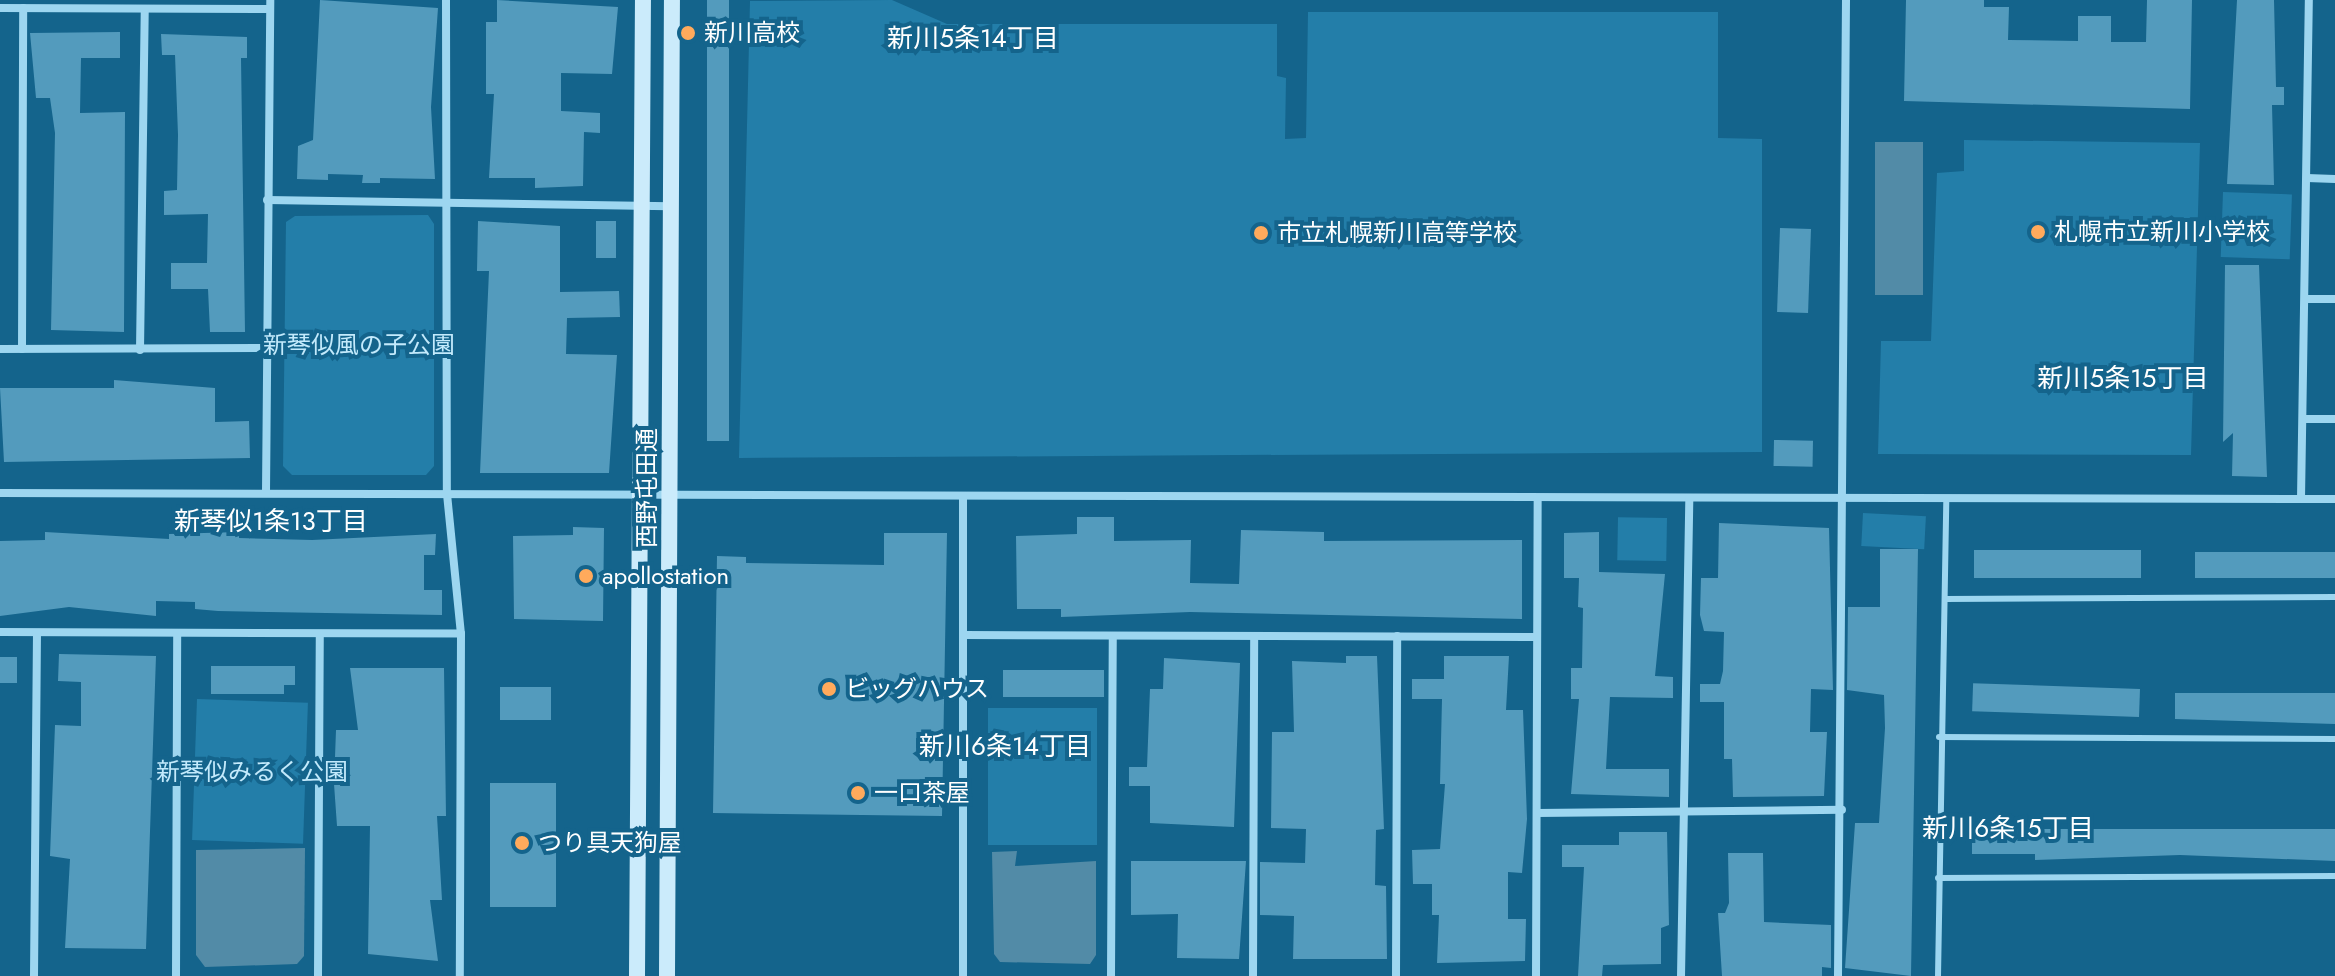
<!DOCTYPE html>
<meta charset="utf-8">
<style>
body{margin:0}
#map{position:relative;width:2335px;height:976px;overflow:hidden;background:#14648c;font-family:Jost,"Noto Sans JP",sans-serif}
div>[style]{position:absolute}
.green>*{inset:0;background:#237ea9;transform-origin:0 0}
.water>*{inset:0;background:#528ba7;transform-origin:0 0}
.building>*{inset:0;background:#539bbd;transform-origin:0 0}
.lane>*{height:6px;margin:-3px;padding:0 3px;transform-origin:3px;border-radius:3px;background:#9dd6f0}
.street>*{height:8px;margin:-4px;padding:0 4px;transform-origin:4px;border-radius:4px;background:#9dd6f0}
.secondary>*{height:16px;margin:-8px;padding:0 8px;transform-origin:8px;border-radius:8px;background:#cbebfb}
.dots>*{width:22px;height:22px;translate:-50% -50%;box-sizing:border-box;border:4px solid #14648c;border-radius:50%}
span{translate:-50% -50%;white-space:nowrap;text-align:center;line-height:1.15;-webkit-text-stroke:8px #14648c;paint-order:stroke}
.poi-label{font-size:24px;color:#fff}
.left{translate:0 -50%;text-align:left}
.park-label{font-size:24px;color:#c3eafc}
.street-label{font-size:24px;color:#fff}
.neighbourhood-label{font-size:26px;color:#fff}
</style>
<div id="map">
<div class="green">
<i style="clip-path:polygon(892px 0,947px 24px,1277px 24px,1277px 76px,1286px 78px,1285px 139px,1306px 138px,1308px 12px,1718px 12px,1718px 138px,1762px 139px,1762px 452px,739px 458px,750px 1px)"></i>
<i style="clip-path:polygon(1964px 140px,2200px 143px,2191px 455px,1878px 454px,1881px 341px,1931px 341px,1937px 173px,1964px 171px)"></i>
<i style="left:2223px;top:192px;width:69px;height:65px;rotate:2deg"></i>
<i style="clip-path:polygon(428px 215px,434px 224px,434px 466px,426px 475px,292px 475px,283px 466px,286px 222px,295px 216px)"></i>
<i style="left:1863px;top:513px;width:63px;height:33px;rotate:3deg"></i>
<i style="left:1667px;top:518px;width:43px;height:49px;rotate:91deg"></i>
<i style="left:197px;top:699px;width:111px;height:141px;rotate:2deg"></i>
<i style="left:1097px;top:708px;width:137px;height:109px;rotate:90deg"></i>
</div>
<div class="water">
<i style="left:1875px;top:142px;width:48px;height:153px"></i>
<i style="clip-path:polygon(305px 848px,304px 956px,297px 964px,205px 967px,196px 955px,196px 850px)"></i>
<i style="clip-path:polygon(1017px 851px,1015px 866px,1096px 861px,1096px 955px,1090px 964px,1000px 962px,994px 954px,992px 852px)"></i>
</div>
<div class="building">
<i style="clip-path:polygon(320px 0,438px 8px,431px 107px,435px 179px,380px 178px,380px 183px,362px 183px,363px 175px,328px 174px,328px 180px,297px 179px,298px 146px,313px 140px)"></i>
<i style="clip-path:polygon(497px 0,618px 7px,612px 74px,561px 73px,561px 111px,600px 113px,600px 133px,584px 132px,583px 186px,535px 188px,535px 178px,489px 178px,494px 94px,486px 94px,486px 22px,497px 22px)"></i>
<i style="left:707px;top:0;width:22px;height:441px"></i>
<i style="clip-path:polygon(1906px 0,1984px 0,1984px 7px,2009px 7px,2008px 40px,2078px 41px,2078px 16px,2111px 16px,2111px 42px,2146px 42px,2147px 0,2192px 0,2190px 109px,1904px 101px)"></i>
<i style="clip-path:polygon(2237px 0,2274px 0,2276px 87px,2284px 87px,2284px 105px,2272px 105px,2274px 185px,2227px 184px)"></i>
<i style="clip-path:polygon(120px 32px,120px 58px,81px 58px,80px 113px,125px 112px,124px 332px,51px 330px,55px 133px,50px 98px,36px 98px,30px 33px)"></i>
<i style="clip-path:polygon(161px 34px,247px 37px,247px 58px,241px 58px,245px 332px,210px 332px,208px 289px,171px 289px,171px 263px,207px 263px,208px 214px,164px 215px,164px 191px,177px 190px,178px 135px,175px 55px,162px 55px)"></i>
<i style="clip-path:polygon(478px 221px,560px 226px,560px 292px,619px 291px,620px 317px,567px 318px,566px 354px,617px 355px,609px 473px,480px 473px,489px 271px,477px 271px)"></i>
<i style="left:596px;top:221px;width:20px;height:37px"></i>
<i style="left:1780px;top:228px;width:31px;height:84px;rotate:2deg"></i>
<i style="clip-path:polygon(2225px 265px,2259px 265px,2267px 477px,2232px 476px,2233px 433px,2223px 442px)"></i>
<i style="clip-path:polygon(114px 380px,215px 388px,215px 422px,249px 421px,250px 458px,4px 462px,0 388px,114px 388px)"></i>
<i style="left:1774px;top:440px;width:39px;height:26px;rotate:1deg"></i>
<i style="clip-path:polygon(1077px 517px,1114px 517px,1114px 541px,1191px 540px,1190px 583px,1239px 584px,1241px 530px,1324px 532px,1324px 541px,1522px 540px,1522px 619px,1190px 612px,1061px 617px,1061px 609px,1017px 609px,1016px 536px,1077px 534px)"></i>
<i style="clip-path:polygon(1719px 523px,1829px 528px,1833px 690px,1811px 689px,1810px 732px,1827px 732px,1824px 796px,1733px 797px,1732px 759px,1724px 759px,1724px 702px,1700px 702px,1700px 684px,1720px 684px,1723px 671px,1724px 632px,1704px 631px,1700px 615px,1701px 578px,1718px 578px)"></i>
<i style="clip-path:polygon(573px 527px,604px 528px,603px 621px,514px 619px,513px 536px,573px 535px)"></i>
<i style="clip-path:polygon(45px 532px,169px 539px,169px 534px,239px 532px,239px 538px,312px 540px,436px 534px,435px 555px,424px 555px,424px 590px,442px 590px,442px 615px,218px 611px,195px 609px,195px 602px,156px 601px,156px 616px,69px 607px,0 616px,0 541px,45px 540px)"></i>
<i style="clip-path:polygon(1599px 532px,1599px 572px,1665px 574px,1655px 676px,1673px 677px,1673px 698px,1610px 697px,1606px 769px,1669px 769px,1669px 797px,1571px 794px,1579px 699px,1571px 699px,1571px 668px,1582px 668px,1583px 608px,1578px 607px,1579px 578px,1564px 578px,1564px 533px)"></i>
<i style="clip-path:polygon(884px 533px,947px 533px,942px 816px,713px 813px,717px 556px,746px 557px,746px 563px,884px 565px)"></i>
<i style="clip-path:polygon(1880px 549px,1918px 549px,1911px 976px,1845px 968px,1855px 823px,1879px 823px,1885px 728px,1884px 695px,1847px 690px,1848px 607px,1880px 607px)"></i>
<i style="left:2141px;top:550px;width:28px;height:167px;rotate:90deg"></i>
<i style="left:2335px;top:552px;width:26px;height:140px;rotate:90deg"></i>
<i style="clip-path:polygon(59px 654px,156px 656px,146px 949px,65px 948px,70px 859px,50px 856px,55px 725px,81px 726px,81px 682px,58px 681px)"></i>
<i style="clip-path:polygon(1346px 656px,1377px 656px,1384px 829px,1376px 830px,1375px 885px,1386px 886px,1387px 959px,1293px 959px,1294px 916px,1260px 915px,1260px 862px,1305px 863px,1306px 829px,1271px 828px,1272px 732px,1294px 732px,1292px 661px,1346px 663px)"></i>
<i style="clip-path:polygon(1444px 656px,1509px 656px,1506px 710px,1523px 710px,1527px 819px,1522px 873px,1508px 872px,1508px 919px,1526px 919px,1525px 961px,1437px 963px,1439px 915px,1432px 915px,1432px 884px,1413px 884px,1412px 850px,1440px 849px,1445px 784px,1440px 784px,1442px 699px,1412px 699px,1412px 679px,1444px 679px)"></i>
<i style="left:0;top:657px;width:17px;height:26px"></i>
<i style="clip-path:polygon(1164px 658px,1240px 663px,1234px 827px,1150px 823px,1150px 786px,1129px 786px,1129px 767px,1147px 767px,1150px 689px,1163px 689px)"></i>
<i style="clip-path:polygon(211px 666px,295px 666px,295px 685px,284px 685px,284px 694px,211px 694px)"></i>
<i style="clip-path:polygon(350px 668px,444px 668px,446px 816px,437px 816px,442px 900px,430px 900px,438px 961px,368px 954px,370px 826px,337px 826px,334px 784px,336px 730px,358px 730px)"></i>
<i style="left:1104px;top:670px;width:27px;height:101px;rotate:90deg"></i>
<i style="left:551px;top:687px;width:33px;height:51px;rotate:90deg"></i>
<i style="left:2140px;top:689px;width:28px;height:167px;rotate:92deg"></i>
<i style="clip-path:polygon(2175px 693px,2335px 693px,2335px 724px,2175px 719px)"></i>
<i style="left:490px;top:783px;width:66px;height:124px"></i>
<i style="clip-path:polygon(1972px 829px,2335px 829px,2335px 861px,2180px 855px,2035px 860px,2035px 854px,1972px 854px)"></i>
<i style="clip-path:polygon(1619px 832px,1667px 832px,1669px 925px,1661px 928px,1661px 964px,1603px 965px,1602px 976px,1578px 976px,1584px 867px,1562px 867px,1562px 845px,1619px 845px)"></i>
<i style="clip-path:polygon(1728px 853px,1763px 853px,1764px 922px,1831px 925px,1831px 968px,1822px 967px,1822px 976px,1722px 976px,1718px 913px,1725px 913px,1729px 903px)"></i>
<i style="clip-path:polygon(1131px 861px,1246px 861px,1239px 959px,1177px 958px,1178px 914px,1131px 915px)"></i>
</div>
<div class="lane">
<i style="left:1945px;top:599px;width:390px;rotate:-0.3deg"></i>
<i style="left:1939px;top:737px;width:396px;rotate:0.3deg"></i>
<i style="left:1938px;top:878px;width:397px;rotate:-0.3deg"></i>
<i style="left:1938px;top:976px;width:477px;rotate:-89deg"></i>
</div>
<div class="street">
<i style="left:446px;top:0;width:494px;rotate:89.9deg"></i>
<i style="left:447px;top:494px;width:141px;rotate:84.3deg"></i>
<i style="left:461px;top:634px;width:342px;rotate:90.2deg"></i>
<i style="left:0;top:8px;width:270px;rotate:0.2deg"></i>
<i style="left:2307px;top:178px;width:28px;rotate:2deg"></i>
<i style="left:267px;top:200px;width:403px;rotate:0.9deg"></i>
<i style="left:2305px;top:299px;width:30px"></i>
<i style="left:0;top:349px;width:266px;rotate:-0.2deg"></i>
<i style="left:22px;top:349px;width:341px;rotate:-89.8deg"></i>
<i style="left:140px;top:350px;width:341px;rotate:-89.2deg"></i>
<i style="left:2303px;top:419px;width:32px"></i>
<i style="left:0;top:493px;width:2335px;rotate:0.15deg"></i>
<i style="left:266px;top:493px;width:493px;rotate:-89.5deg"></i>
<i style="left:2301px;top:499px;width:499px;rotate:-89.1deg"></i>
<i style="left:0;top:632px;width:461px;rotate:0.2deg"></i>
<i style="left:964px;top:635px;width:573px;rotate:0.2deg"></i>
<i style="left:1537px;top:813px;width:305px;rotate:-0.6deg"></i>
<i style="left:34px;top:976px;width:343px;rotate:-89.5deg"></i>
<i style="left:176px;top:976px;width:343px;rotate:-89.8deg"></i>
<i style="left:318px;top:976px;width:341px;rotate:-89.7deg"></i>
<i style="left:963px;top:976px;width:480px;rotate:-90deg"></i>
<i style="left:1111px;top:976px;width:339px;rotate:-89.7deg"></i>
<i style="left:1253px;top:976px;width:340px;rotate:-89.8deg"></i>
<i style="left:1396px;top:976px;width:340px;rotate:-89.8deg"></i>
<i style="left:1536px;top:976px;width:478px;rotate:-89.8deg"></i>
<i style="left:1681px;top:976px;width:478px;rotate:-89deg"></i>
<i style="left:1838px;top:976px;width:976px;rotate:-89.53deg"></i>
</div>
<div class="secondary">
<i style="left:637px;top:976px;width:976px;rotate:-89.65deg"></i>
<i style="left:667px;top:976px;width:976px;rotate:-89.71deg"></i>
</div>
<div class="dots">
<i style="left:688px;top:33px;background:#ffaa5c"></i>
<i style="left:2038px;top:232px;background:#ffaa5c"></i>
<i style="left:1261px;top:233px;background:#ffaa5c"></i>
<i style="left:586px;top:576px;background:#ffaa5c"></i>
<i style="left:829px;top:689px;background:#ffaa5c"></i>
<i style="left:858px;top:793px;background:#ffaa5c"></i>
<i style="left:522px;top:843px;background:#ffaa5c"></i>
</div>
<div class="poi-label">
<span class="left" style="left:704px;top:33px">新川高校</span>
<span class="left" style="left:2054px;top:232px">札幌市立新川小学校</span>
<span class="left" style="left:1277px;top:233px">市立札幌新川高等学校</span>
<span class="left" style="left:602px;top:576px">apollostation</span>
<span class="left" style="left:845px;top:689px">ビッグハウス</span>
<span class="left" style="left:874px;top:793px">一口茶屋</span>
<span class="left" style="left:538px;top:843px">つり具天狗屋</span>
</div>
<div class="park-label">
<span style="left:359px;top:345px">新琴似風の子公園</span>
<span style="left:252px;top:772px">新琴似みるく公園</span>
</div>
<div class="street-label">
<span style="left:647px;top:488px;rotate:-90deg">西野屯田通</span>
</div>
<div class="neighbourhood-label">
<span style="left:973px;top:39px">新川5条14丁目</span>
<span style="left:2123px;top:379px">新川5条15丁目</span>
<span style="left:271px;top:522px">新琴似1条13丁目</span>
<span style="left:1005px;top:747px">新川6条14丁目</span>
<span style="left:2008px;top:829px">新川6条15丁目</span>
</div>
</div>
